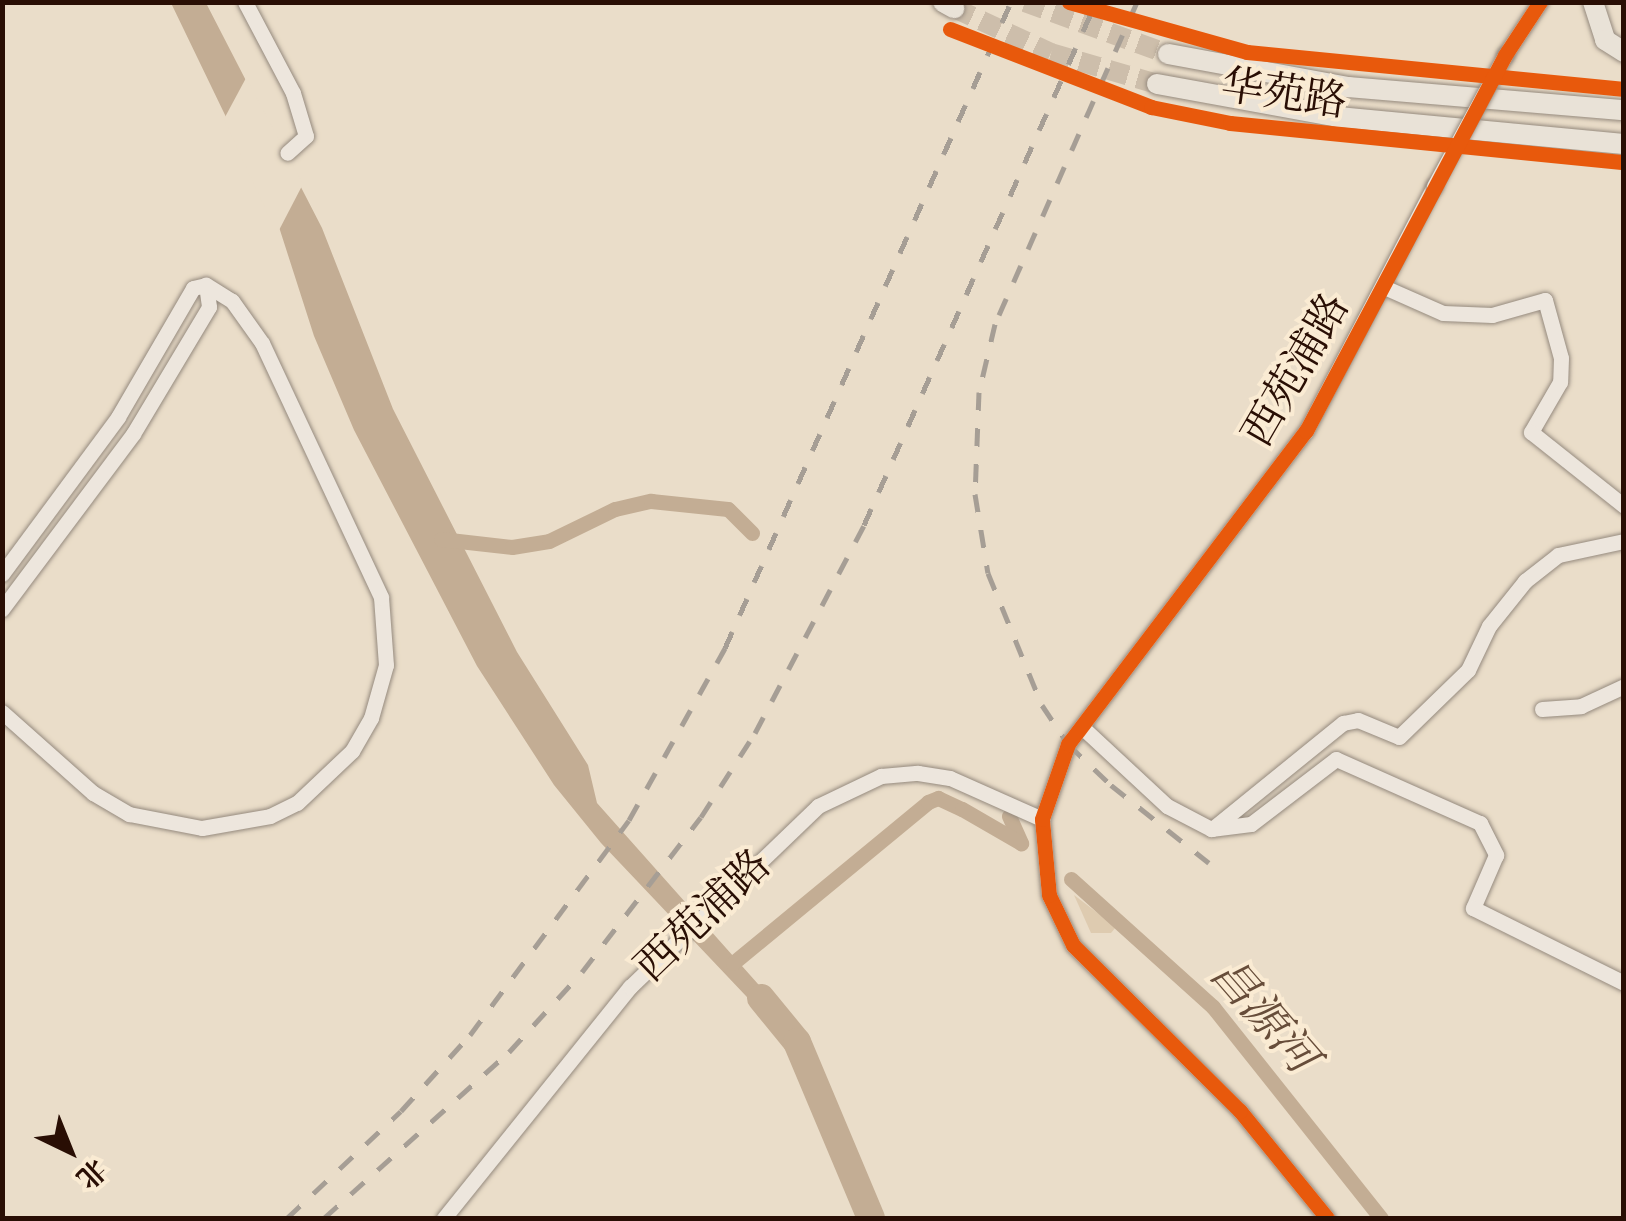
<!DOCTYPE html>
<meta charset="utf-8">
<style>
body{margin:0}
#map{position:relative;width:1626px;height:1221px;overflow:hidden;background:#eaddc9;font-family:"IM FELL Double Pica","Noto Serif SC",serif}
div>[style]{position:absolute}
.green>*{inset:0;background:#decbb0}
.water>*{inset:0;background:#c3ad94}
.pier>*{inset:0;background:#eaddc9}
.canal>*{height:15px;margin:-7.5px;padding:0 7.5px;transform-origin:7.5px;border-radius:7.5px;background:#c3ad94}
.river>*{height:28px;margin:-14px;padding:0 14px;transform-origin:14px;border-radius:14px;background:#c3ad94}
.major-tunnel>*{height:20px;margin-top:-10px;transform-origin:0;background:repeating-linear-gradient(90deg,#cdbeab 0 20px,transparent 0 30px)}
.roads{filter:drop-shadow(0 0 2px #958a7e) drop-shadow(0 0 2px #958a7e)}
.minor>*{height:15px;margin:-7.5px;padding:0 7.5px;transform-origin:7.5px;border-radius:7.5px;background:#ede6dd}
.major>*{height:20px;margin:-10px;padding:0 10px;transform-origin:10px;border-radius:10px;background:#e9e2d7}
.rail>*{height:5px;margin-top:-2.5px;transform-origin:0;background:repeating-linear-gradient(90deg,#a69e95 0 18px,transparent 0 36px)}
.bridges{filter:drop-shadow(0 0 2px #958a7e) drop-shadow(0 0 2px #958a7e)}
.minor-bridge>*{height:15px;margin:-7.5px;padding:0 7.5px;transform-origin:7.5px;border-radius:7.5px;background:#ede6dd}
.cycleway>*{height:15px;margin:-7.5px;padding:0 7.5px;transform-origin:7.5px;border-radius:7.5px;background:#e8590c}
span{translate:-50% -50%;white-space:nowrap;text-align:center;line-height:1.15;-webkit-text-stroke:8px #faebd3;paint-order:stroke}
.street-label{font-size:42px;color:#290e04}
.water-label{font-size:45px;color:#674d3a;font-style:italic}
.frame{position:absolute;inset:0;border:5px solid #290e04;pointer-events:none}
.north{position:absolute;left:20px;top:1101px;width:100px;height:100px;-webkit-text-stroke:8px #faebd3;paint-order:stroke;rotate:137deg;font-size:28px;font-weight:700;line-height:40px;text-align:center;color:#290e04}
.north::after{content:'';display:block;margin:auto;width:35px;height:45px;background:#290e04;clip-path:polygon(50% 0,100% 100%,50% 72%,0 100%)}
</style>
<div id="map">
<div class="green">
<i style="clip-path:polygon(1074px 895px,1116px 927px,1111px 933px,1091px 933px)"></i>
</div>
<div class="water">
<i style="clip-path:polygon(171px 3px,206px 3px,322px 228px,393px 409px,517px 652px,588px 765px,597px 803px,791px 1021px,780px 1032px,601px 843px,554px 785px,477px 666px,354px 430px,314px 336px,279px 227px)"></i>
</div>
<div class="pier">
<i style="clip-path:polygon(246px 78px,303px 184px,277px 234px,224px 119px)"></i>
</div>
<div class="canal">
<i style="left:441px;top:539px;width:71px;rotate:6.4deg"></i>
<i style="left:512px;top:547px;width:37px;rotate:-9deg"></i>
<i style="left:549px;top:541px;width:73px;rotate:-25.9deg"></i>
<i style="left:615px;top:509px;width:37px;rotate:-13deg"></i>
<i style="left:651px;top:501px;width:77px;rotate:5.9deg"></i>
<i style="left:728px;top:509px;width:34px;rotate:45deg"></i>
<i style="left:1009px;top:816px;width:30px;rotate:66deg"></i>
<i style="left:1071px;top:879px;width:191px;rotate:42deg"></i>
<i style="left:1213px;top:1007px;width:270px;rotate:51.5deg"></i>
<i style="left:733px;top:963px;width:253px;rotate:-39.5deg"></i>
<i style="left:928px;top:802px;width:11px;rotate:-22deg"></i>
<i style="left:938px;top:798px;width:26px;rotate:25deg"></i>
<i style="left:962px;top:809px;width:68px;rotate:30deg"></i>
</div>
<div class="river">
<i style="left:761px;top:998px;width:57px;rotate:50.7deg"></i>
<i style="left:797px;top:1042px;width:191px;rotate:67.2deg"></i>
</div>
<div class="major-tunnel">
<i style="left:1025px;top:2px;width:152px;rotate:20deg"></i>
<i style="left:954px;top:8px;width:107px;rotate:24.9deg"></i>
<i style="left:1051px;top:53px;width:110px;rotate:16.3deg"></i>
</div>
<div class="roads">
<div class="minor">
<i style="left:245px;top:2px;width:103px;rotate:62.2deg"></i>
<i style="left:293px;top:93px;width:45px;rotate:73.2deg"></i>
<i style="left:306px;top:136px;width:25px;rotate:138deg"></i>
<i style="left:1505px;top:55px;width:64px;rotate:-56.6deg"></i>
<i style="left:1384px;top:287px;width:64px;rotate:23.8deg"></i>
<i style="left:1443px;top:313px;width:49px;rotate:2.3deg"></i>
<i style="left:1492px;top:315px;width:55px;rotate:-15.8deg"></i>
<i style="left:1545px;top:300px;width:60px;rotate:74.6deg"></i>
<i style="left:1561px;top:358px;width:24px;rotate:92deg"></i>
<i style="left:1560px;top:382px;width:58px;rotate:120.1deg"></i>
<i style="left:1531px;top:432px;width:119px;rotate:38.5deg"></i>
<i style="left:2px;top:574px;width:195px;rotate:-53.5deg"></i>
<i style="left:118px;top:417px;width:149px;rotate:-59.8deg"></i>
<i style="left:193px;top:288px;width:13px;rotate:-13deg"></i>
<i style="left:206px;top:285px;width:22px;rotate:82deg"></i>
<i style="left:209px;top:307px;width:148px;rotate:120.9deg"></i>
<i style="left:133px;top:434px;width:219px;rotate:126.8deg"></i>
<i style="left:1542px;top:709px;width:39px;rotate:-4deg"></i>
<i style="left:1581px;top:706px;width:47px;rotate:-24.9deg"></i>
<i style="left:2px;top:712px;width:122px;rotate:41.7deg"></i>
<i style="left:93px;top:793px;width:42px;rotate:30.3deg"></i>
<i style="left:129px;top:814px;width:74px;rotate:10.9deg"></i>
<i style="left:202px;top:828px;width:69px;rotate:-10deg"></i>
<i style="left:270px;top:816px;width:30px;rotate:-26deg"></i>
<i style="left:297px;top:803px;width:76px;rotate:-43.4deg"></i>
<i style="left:352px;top:751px;width:38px;rotate:-60deg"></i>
<i style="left:371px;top:718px;width:55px;rotate:-74.2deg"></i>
<i style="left:386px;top:665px;width:68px;rotate:-94.2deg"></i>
<i style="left:381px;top:597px;width:280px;rotate:-115.1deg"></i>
<i style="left:262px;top:343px;width:52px;rotate:-125.5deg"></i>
<i style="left:232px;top:301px;width:31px;rotate:-148deg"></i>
<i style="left:1083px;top:728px;width:115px;rotate:42.9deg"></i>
<i style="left:1167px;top:806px;width:50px;rotate:27.6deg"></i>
<i style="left:1211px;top:829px;width:40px;rotate:-7.1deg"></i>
<i style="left:1251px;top:824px;width:107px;rotate:-37.4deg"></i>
<i style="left:1336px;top:759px;width:158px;rotate:24deg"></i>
<i style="left:1480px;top:823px;width:36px;rotate:63deg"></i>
<i style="left:1496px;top:855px;width:58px;rotate:113.5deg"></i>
<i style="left:1473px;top:908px;width:169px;rotate:26.4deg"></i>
<i style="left:1212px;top:829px;width:169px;rotate:-39deg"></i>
<i style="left:1343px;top:723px;width:15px;rotate:-11deg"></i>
<i style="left:1358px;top:720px;width:44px;rotate:22.5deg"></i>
<i style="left:1399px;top:737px;width:96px;rotate:-44.2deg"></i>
<i style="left:1468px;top:670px;width:49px;rotate:-64.5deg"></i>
<i style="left:1489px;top:626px;width:58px;rotate:-51.3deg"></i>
<i style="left:1525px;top:581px;width:42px;rotate:-38.2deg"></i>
<i style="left:1558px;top:555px;width:67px;rotate:-12deg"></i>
<i style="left:444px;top:1218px;width:297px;rotate:-51.2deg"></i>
<i style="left:630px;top:987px;width:261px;rotate:-43.9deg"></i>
<i style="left:818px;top:806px;width:70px;rotate:-25.5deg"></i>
<i style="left:881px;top:776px;width:37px;rotate:-5deg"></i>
<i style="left:918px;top:773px;width:32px;rotate:9deg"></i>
<i style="left:950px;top:778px;width:101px;rotate:24deg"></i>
<i style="left:1327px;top:1218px;width:138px;rotate:-129.1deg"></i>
<i style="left:1240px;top:1111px;width:235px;rotate:-135.2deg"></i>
<i style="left:1073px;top:945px;width:55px;rotate:-115.6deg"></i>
<i style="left:1049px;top:895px;width:76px;rotate:-95.3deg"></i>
<i style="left:1042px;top:819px;width:79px;rotate:-70.9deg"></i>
<i style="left:1068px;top:744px;width:393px;rotate:-52.8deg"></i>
<i style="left:1306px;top:431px;width:276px;rotate:-62.4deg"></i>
</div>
<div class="major">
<i style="left:943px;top:2px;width:13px;rotate:29deg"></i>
<i style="left:1593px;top:2px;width:40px;rotate:72deg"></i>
<i style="left:1605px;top:40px;width:22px;rotate:32deg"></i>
<i style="left:1168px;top:54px;width:183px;rotate:10.4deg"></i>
<i style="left:1348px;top:87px;width:277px;rotate:4.8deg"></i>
<i style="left:1157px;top:84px;width:184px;rotate:10.3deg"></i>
<i style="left:1338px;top:117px;width:287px;rotate:5.4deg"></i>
</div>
</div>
<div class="rail">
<i style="left:1137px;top:2px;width:352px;rotate:113.8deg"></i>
<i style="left:995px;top:324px;width:70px;rotate:103.2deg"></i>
<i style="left:979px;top:392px;width:102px;rotate:92.2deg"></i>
<i style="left:975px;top:494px;width:80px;rotate:80.7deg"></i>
<i style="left:988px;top:573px;width:143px;rotate:67.8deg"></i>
<i style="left:1042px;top:705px;width:47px;rotate:56.3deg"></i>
<i style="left:1068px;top:744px;width:59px;rotate:43.6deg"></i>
<i style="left:1111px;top:785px;width:125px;rotate:38.5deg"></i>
<i style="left:287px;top:1218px;width:156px;rotate:-43.2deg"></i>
<i style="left:401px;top:1111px;width:103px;rotate:-47.8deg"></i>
<i style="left:470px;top:1035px;width:267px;rotate:-53.5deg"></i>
<i style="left:629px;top:820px;width:197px;rotate:-60.8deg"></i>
<i style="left:725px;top:648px;width:706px;rotate:-66.12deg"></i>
<i style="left:324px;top:1218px;width:249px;rotate:-41.9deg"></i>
<i style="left:509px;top:1052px;width:108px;rotate:-47.6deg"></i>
<i style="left:582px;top:972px;width:195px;rotate:-52.5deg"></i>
<i style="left:701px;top:817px;width:100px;rotate:-57.3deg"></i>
<i style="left:755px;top:733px;width:235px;rotate:-62.3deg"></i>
<i style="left:864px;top:525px;width:572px;rotate:-66.08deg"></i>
</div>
<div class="bridges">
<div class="minor-bridge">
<i style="left:1434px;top:186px;width:149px;rotate:-61.5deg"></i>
</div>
</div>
<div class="cycleway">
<i style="left:1069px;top:2px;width:185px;rotate:15.7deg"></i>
<i style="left:1247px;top:52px;width:379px;rotate:5.6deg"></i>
<i style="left:950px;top:29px;width:216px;rotate:21.2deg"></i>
<i style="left:1151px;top:107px;width:81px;rotate:11.4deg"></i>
<i style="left:1230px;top:123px;width:396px;rotate:5.7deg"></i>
<i style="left:1327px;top:1218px;width:138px;rotate:-129.1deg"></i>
<i style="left:1240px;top:1111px;width:235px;rotate:-135.2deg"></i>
<i style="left:1073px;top:945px;width:55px;rotate:-115.6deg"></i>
<i style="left:1049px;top:895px;width:76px;rotate:-95.3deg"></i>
<i style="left:1042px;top:819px;width:79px;rotate:-70.9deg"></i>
<i style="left:1068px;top:744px;width:393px;rotate:-52.8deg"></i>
<i style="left:1306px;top:431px;width:425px;rotate:-62.1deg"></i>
<i style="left:1505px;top:55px;width:64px;rotate:-56.6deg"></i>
</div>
<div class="street-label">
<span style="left:1284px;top:94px;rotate:8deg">华苑路</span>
<span style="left:1296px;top:370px;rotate:-60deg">西苑浦路</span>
<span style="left:703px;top:916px;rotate:-44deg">西苑浦路</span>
</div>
<div class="water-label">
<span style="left:1263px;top:1016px;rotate:49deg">昌源河</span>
</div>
<div class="frame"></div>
<div class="north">北</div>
</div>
